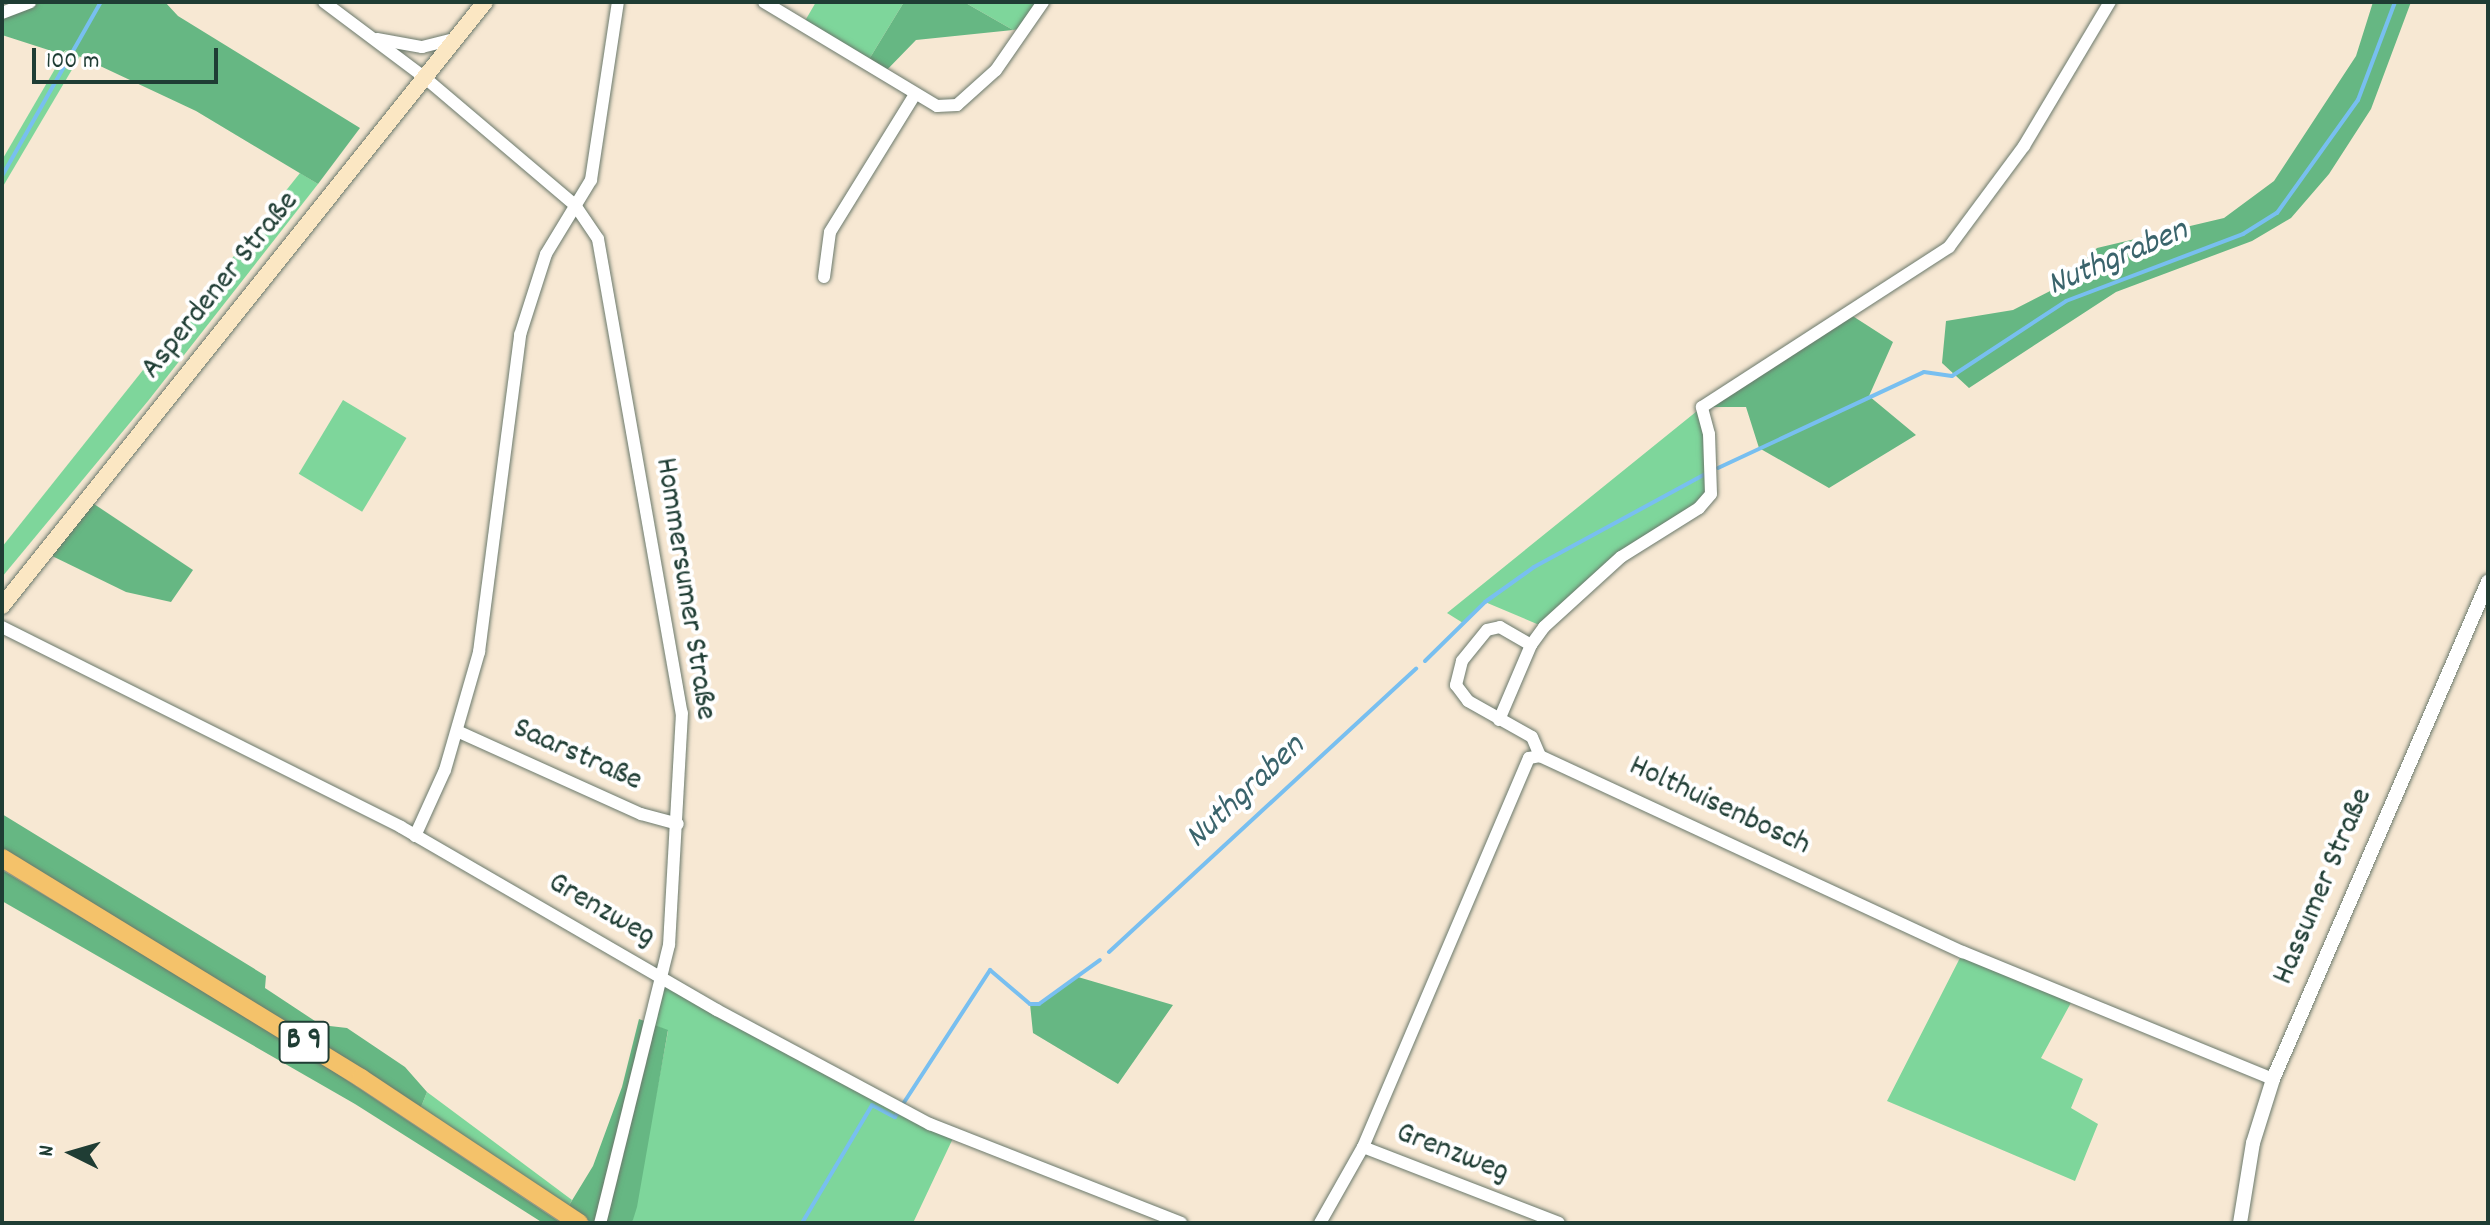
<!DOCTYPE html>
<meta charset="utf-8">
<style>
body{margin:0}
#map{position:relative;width:2490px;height:1225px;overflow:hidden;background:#f7e8d3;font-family:Dekko,sans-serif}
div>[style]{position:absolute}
.green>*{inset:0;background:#7ed69b;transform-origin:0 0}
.forest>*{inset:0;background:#66b783}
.stream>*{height:4px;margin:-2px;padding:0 2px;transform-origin:2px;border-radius:2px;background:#78bff0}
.roads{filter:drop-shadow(0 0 2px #6b796c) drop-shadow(0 0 2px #6b796c)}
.minor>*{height:12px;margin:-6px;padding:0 6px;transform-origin:6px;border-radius:6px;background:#fff}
.tertiary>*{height:14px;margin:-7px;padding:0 7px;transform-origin:7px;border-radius:7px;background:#fff}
.secondary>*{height:16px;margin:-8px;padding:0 8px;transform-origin:8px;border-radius:8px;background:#fbe7c3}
.primary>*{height:18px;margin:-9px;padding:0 9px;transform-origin:9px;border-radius:9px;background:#f4c26a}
span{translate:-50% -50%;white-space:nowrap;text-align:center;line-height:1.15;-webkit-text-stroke:8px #fff;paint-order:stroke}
.shield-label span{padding:2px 6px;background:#fff;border:2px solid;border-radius:6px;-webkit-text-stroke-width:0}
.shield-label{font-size:30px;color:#1f3d34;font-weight:700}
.street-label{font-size:32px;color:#1f3d34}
.water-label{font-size:34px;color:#3a646c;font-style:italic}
.frame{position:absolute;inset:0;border:4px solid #1f3d34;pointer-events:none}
.north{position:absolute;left:32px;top:1113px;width:80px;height:80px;-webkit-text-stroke:6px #fff;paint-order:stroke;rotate:275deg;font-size:22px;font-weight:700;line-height:32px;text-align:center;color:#1f3d34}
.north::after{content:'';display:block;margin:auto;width:28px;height:36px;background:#1f3d34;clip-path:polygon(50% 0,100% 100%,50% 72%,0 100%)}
.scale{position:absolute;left:32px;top:48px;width:186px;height:36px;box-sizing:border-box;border:4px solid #1f3d34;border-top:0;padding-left:10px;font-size:24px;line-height:28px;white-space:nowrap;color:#1f3d34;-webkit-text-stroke:6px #fff;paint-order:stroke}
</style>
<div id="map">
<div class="green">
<i style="clip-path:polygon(816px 2px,904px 2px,865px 66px,802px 26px)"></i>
<i style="clip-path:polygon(964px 2px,1043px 2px,1024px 28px,1013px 30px)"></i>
<i style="clip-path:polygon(66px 50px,80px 56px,2px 188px,2px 160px)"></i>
<i style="clip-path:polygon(300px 173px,318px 184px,148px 401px,2px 577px,2px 547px)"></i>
<i style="left:343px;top:400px;width:74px;height:86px;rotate:31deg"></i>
<i style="clip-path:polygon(1702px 407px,1711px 494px,1621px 557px,1544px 627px,1485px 602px,1463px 623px,1447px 613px)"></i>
<i style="clip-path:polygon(1963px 952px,2073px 999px,2041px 1058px,2083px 1079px,2071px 1108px,2098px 1124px,2075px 1181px,1887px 1101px)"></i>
<i style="clip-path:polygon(664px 977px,955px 1134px,913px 1223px,632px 1223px,668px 1031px,652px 1024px)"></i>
<i style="clip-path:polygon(427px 1092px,572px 1200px,568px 1207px,421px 1107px)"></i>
</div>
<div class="forest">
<i style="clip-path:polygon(30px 2px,165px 2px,178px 16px,360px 128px,318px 184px,196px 111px,66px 50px,61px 54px,2px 35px,2px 12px)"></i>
<i style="clip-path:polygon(904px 2px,964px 2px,1013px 30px,916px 40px,881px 76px,865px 66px)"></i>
<i style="clip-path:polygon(2373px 2px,2411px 2px,2371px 109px,2329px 174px,2291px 218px,2252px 241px,2116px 292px,1969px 388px,1942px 363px,1946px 321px,2013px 310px,2056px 288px,2097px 248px,2224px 218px,2274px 181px,2356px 56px)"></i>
<i style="clip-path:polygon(1848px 313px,1893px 342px,1869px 396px,1916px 435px,1829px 488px,1759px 448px,1746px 407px,1702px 407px)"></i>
<i style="clip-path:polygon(91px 502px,193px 570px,171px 602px,126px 592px,48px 554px)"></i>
<i style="clip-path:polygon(2px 814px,266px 976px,265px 988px,321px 1025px,347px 1028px,405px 1067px,427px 1092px,421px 1107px,2px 850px)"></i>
<i style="clip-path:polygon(2px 870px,285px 1039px,561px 1223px,543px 1223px,355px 1104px,2px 901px)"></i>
<i style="clip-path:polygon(1078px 977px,1173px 1005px,1118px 1084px,1033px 1033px,1030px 1004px,1039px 1004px)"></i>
<i style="clip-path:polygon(639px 1019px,668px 1030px,637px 1207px,632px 1223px,592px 1223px,568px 1207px,593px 1166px,622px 1087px)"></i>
</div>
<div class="stream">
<i style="left:2px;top:176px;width:200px;rotate:-60.4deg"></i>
<i style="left:1718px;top:468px;width:227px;rotate:-25deg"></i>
<i style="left:1924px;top:372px;width:28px;rotate:8deg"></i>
<i style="left:1952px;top:376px;width:136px;rotate:-33.3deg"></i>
<i style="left:2066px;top:301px;width:189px;rotate:-20.7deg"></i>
<i style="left:2243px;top:234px;width:40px;rotate:-32deg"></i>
<i style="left:2277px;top:213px;width:139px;rotate:-54.4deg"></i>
<i style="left:2358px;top:100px;width:105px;rotate:-69.3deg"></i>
<i style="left:1425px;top:661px;width:84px;rotate:-44.5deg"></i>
<i style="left:1485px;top:602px;width:60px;rotate:-35.5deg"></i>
<i style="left:1534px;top:567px;width:197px;rotate:-28.5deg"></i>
<i style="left:1109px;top:952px;width:418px;rotate:-42.7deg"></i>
<i style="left:903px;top:1104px;width:160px;rotate:-57deg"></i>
<i style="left:990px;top:970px;width:52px;rotate:40.4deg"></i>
<i style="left:1030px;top:1004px;width:9px"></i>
<i style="left:1039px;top:1004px;width:75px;rotate:-35.8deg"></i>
<i style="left:802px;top:1223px;width:137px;rotate:-59.3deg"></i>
<i style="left:872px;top:1105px;width:26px;rotate:28deg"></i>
<i style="left:895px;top:1117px;width:6px;rotate:-59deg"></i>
</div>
<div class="roads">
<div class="minor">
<i style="left:324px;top:2px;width:125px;rotate:36.9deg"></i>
<i style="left:424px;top:77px;width:198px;rotate:40.3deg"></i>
<i style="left:575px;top:205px;width:41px;rotate:55.9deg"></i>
<i style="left:598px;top:239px;width:481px;rotate:80deg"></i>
<i style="left:682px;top:713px;width:232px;rotate:93.2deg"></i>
<i style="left:669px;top:945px;width:286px;rotate:103.9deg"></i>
<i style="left:764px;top:2px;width:202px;rotate:31deg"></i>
<i style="left:937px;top:106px;width:20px;rotate:-3deg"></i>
<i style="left:957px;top:105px;width:52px;rotate:-41.9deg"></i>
<i style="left:996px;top:70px;width:83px;rotate:-55.3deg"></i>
<i style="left:2px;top:13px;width:30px;rotate:-21deg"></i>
<i style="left:377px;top:39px;width:46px;rotate:10.1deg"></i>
<i style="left:422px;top:47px;width:34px;rotate:-14deg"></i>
<i style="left:824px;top:277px;width:45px;rotate:-82.4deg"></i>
<i style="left:830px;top:232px;width:160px;rotate:-58.3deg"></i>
<i style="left:2px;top:627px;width:446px;rotate:26.6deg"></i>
<i style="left:401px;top:827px;width:365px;rotate:30.1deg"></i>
<i style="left:717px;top:1010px;width:242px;rotate:28.2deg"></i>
<i style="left:930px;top:1124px;width:270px;rotate:21.5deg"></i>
<i style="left:1531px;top:645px;width:36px;rotate:-150deg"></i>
<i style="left:1500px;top:627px;width:13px;rotate:167deg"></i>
<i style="left:1487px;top:630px;width:40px;rotate:129deg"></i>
<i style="left:1462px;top:661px;width:25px;rotate:104deg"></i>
<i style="left:1456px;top:685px;width:20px;rotate:53deg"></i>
<i style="left:1468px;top:701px;width:73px;rotate:29.4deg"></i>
<i style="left:1532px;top:737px;width:21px;rotate:67deg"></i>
<i style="left:1499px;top:720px;width:82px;rotate:-66.9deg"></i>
<i style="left:1531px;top:645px;width:22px;rotate:-54deg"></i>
<i style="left:1544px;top:627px;width:104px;rotate:-42.3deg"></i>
<i style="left:1621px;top:557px;width:92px;rotate:-32.1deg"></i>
<i style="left:1699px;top:508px;width:18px;rotate:-49deg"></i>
<i style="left:1711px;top:494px;width:60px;rotate:-91.9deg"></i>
<i style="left:1709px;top:434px;width:28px;rotate:-105deg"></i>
<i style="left:1702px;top:407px;width:294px;rotate:-32.9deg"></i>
<i style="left:1949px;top:247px;width:126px;rotate:-53.4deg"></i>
<i style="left:2024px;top:146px;width:168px;rotate:-59.2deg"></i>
<i style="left:457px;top:731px;width:202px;rotate:24.3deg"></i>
<i style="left:641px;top:814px;width:38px;rotate:15deg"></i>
<i style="left:415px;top:836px;width:72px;rotate:-65.6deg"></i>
<i style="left:445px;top:770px;width:123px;rotate:-73.9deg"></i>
<i style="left:479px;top:652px;width:320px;rotate:-82.6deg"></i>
<i style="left:520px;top:335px;width:85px;rotate:-72.2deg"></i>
<i style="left:546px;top:254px;width:87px;rotate:-58.7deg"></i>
<i style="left:591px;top:180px;width:180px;rotate:-81.4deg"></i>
<i style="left:1363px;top:1147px;width:423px;rotate:-66.9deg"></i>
<i style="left:1529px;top:758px;width:11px;rotate:-10deg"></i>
<i style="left:1540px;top:756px;width:466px;rotate:24.9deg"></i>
<i style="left:1963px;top:952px;width:335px;rotate:22.3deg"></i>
<i style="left:1320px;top:1223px;width:87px;rotate:-60.5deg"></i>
<i style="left:1363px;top:1147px;width:210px;rotate:21.2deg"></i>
</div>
<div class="tertiary">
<i style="left:2240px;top:1223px;width:81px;rotate:-80.8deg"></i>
<i style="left:2253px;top:1143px;width:67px;rotate:-72.6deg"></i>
<i style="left:2273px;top:1079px;width:542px;rotate:-66.61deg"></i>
</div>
<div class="secondary">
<i style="left:2px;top:606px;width:773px;rotate:-51.35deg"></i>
</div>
<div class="primary">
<i style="left:2px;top:858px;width:421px;rotate:31.5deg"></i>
<i style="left:361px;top:1078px;width:262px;rotate:33.6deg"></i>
</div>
</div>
<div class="shield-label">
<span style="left:304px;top:1042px">B 9</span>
</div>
<div class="street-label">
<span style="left:221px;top:286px;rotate:-51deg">Asperdener Straße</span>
<span style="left:684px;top:589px;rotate:81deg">Hommersumer Straße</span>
<span style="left:577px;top:756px;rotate:24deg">Saarstraße</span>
<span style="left:1719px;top:807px;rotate:25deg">Holthuisenbosch</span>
<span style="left:2324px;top:887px;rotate:-67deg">Hassumer Straße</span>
<span style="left:601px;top:911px;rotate:30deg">Grenzweg</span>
<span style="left:1452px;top:1154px;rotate:21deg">Grenzweg</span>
</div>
<div class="water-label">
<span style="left:2118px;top:259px;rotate:-23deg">Nuthgraben</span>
<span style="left:1246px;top:793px;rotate:-43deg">Nuthgraben</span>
</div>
<div class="frame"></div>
<div class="north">N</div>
<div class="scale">100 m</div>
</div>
